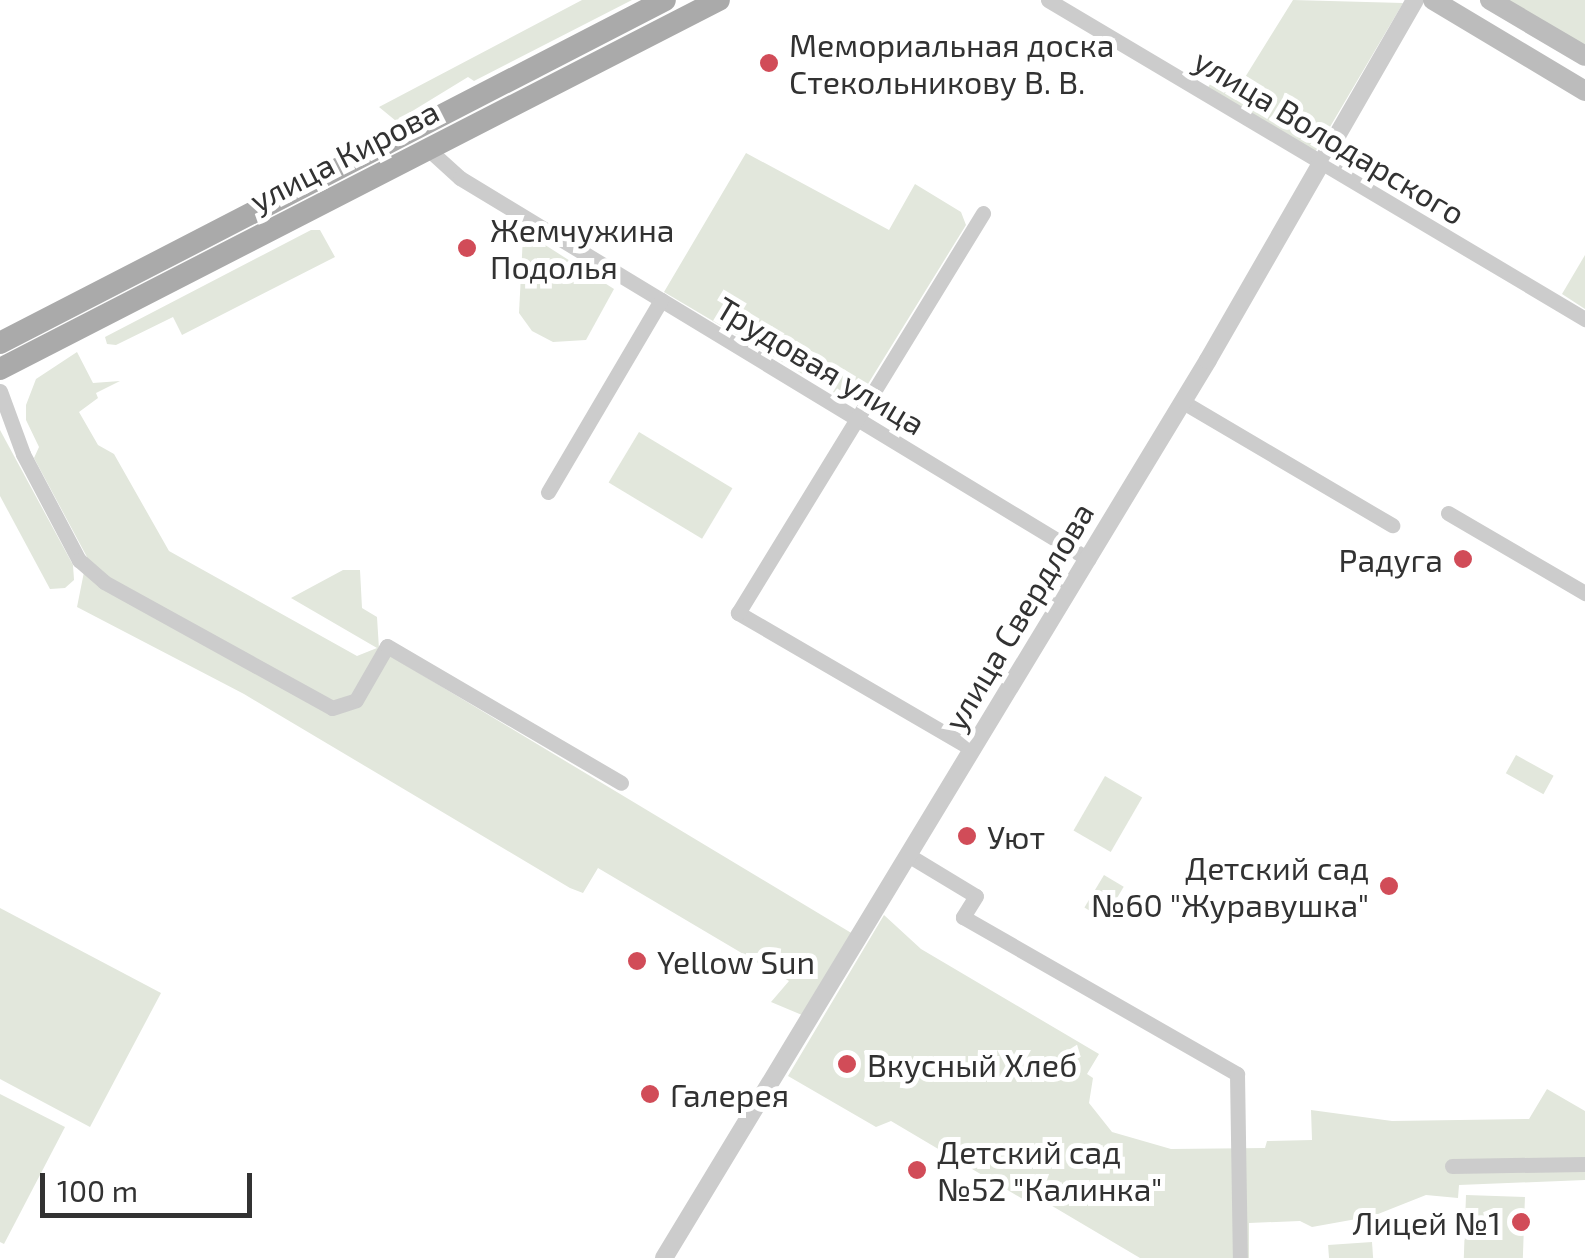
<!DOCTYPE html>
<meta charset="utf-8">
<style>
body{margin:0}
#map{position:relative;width:1585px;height:1258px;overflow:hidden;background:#fff;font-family:"Exo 2",sans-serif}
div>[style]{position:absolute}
.green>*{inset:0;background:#e2e7dc;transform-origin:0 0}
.minor>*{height:15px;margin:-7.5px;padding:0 7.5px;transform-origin:7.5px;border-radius:7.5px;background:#ccc}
.tertiary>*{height:18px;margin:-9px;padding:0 9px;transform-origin:9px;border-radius:9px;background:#ccc}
.secondary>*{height:20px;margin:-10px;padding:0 10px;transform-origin:10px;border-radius:10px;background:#bcbcbc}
.primary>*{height:22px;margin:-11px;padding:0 11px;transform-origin:11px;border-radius:11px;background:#aaa}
.dots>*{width:28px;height:28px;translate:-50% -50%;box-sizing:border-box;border:5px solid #fff;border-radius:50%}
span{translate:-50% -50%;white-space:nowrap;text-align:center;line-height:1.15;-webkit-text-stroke:10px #fff;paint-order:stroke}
.poi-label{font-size:32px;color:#323232}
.left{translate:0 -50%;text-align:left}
.right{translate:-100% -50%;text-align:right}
.street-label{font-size:32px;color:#323232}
.scale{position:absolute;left:40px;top:1173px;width:212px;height:45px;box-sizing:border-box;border:5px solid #323232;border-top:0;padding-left:12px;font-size:30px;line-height:35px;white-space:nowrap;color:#323232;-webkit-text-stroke:8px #fff;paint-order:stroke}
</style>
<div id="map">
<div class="green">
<i style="clip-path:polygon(582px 0,632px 0,474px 81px,468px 77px,396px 121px,379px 107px)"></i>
<i style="clip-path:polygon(1293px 0,1403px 3px,1314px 154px,1206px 91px,1216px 74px,1239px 87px)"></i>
<i style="clip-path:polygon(1503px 0,1585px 0,1585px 50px)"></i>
<i style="clip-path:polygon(746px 153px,889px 230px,915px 184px,961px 212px,966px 225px,855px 405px,664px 292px)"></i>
<i style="clip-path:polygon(311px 230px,320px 230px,335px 257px,182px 335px,173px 317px,116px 345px,107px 344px,105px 337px)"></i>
<i style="clip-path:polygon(528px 234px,614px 289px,586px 340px,553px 342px,532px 331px,519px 313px,523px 236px)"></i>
<i style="clip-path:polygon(1585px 255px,1585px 309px,1562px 294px)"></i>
<i style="clip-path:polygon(77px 352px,93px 383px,120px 381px,96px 393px,98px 398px,79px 412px,98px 445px,114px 454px,169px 551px,357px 656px,377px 648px,291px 598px,343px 570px,360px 570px,362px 608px,377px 617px,379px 649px,853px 934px,802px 1015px,771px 1002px,789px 981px,598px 868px,583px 893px,570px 888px,244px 694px,77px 607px,87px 557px,34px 458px,39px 447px,26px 420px,26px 405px,36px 379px)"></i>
<i style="clip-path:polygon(0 430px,73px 565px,74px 580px,65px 588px,50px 589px,0 496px)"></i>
<i style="left:639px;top:432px;width:109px;height:59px;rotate:31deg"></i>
<i style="left:1516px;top:755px;width:43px;height:21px;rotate:29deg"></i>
<i style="left:1105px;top:776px;width:43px;height:63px;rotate:30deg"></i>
<i style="left:1104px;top:875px;width:23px;height:38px;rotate:31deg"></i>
<i style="clip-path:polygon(0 908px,161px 993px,90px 1127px,0 1079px)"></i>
<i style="clip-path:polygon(884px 915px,921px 949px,1099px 1054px,1087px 1074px,1093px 1078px,1089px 1103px,1112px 1132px,1171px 1149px,1265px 1148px,1267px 1141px,1312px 1140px,1311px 1110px,1392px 1121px,1529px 1119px,1547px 1089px,1585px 1111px,1585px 1180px,1459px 1185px,1458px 1198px,1426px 1195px,1373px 1216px,1312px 1227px,1300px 1221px,1249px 1223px,1249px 1258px,1140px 1258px,1037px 1197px,1033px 1205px,891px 1121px,876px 1127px,788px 1076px)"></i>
<i style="clip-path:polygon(0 1094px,65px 1127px,4px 1244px,0 1242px)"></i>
<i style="left:1466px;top:1195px;width:59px;height:63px;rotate:2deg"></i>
<i style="left:1372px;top:1242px;width:16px;height:44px;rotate:86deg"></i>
</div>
<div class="minor">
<i style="left:1048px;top:0;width:625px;rotate:30.71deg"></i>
<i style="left:428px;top:149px;width:43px;rotate:42.2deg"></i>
<i style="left:460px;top:178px;width:735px;rotate:31.24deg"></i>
<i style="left:0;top:391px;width:67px;rotate:69.9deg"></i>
<i style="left:23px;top:454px;width:120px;rotate:62.2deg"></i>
<i style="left:79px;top:560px;width:33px;rotate:41deg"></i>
<i style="left:104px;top:582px;width:260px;rotate:28.9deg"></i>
<i style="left:332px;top:708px;width:25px;rotate:-18deg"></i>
<i style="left:356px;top:700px;width:62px;rotate:-60.1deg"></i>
<i style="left:387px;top:646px;width:271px;rotate:30.3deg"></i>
<i style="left:1183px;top:402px;width:243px;rotate:30.5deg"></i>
<i style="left:548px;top:492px;width:223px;rotate:-59.5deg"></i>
<i style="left:1448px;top:513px;width:159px;rotate:30.3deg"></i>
<i style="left:972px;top:749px;width:271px;rotate:-149.8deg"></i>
<i style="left:738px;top:613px;width:469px;rotate:-58.5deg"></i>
<i style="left:908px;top:855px;width:79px;rotate:31.1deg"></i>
<i style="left:976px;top:896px;width:25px;rotate:122deg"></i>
<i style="left:963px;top:917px;width:316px;rotate:29.8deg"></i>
<i style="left:1237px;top:1074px;width:184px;rotate:89.1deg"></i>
<i style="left:1452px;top:1166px;width:133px;rotate:-0.9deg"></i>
</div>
<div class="tertiary">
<i style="left:664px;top:1258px;width:1050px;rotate:-58.79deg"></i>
<i style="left:1208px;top:360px;width:415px;rotate:-60.1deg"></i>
</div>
<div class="secondary">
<i style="left:1433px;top:0;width:177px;rotate:30.9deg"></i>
<i style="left:1490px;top:0;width:110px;rotate:30.5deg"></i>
</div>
<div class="primary">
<i style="left:0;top:343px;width:748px;rotate:-27.28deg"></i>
<i style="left:0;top:369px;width:808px;rotate:-27.17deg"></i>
</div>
<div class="dots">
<i style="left:769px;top:63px;background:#d14c58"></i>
<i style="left:467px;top:248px;background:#d14c58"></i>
<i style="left:1463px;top:559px;background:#d14c58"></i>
<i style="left:967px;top:836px;background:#d14c58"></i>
<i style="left:1389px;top:886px;background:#d14c58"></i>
<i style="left:637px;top:961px;background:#d14c58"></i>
<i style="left:847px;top:1064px;background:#d14c58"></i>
<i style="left:650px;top:1094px;background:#d14c58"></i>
<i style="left:917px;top:1170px;background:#d14c58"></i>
<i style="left:1521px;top:1222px;background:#d14c58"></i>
</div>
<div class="poi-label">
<span class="left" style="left:789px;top:63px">Мемориальная доска<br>Стекольникову В. В.</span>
<span class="left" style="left:490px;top:248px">Жемчужина<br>Подолья</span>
<span class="right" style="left:1443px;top:559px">Радуга</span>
<span class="left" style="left:987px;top:836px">Уют</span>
<span class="right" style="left:1369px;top:886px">Детский сад<br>№60 "Журавушка"</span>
<span class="left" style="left:657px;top:961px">Yellow Sun</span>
<span class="left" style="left:867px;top:1064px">Вкусный Хлеб</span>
<span class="left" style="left:670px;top:1094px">Галерея</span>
<span class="left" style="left:937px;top:1170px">Детский сад<br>№52 "Калинка"</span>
<span class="right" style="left:1501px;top:1222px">Лицей №1</span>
</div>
<div class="street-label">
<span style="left:1330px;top:136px;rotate:31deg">улица Володарского</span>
<span style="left:344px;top:155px;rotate:-27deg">улица Кирова</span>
<span style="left:821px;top:365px;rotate:31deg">Трудовая улица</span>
<span style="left:1018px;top:616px;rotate:-59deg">улица Свердлова</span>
</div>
<div class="scale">100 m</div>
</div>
